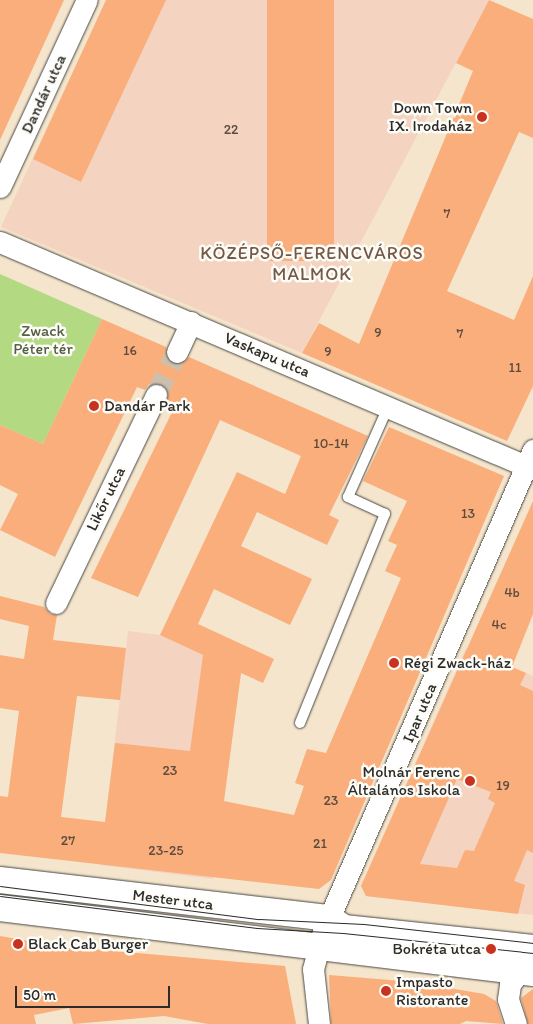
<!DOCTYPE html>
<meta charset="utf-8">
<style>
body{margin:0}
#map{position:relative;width:533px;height:1024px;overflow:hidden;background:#f4e5cc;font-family:Itim,sans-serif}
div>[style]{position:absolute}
.built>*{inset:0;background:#f4d3c1}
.green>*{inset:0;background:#b3d983}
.building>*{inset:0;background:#f9ae7b;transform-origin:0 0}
.minor-tunnel>*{height:21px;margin-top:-10.5px;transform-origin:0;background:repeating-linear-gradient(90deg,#ccc0ac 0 21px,transparent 0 32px)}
.roads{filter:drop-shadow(0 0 1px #494743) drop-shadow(0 0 1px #494743)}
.service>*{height:10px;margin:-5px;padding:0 5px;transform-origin:5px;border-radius:5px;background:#fff}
.minor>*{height:21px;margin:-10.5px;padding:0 10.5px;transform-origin:10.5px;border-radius:10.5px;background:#fff}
.tertiary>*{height:26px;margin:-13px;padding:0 13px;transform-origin:13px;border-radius:13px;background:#fff}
.tram>*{height:1px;margin:-0.5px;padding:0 0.5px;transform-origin:0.5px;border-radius:0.5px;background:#2b2b2b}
.dots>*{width:14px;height:14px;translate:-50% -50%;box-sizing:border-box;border:2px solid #fdfcf7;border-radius:50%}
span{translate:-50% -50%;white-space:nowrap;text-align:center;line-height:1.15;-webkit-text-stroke:5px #fdfcf7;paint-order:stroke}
.number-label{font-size:14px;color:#5e4c3f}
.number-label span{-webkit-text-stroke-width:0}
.street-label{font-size:16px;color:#2b2b2b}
.poi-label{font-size:16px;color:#2b2b2b}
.right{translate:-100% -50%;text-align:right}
.left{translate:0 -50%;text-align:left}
.park-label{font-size:16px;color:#545f45}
.neighbourhood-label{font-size:18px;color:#735947;letter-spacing:1px}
.scale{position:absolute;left:15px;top:986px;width:155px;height:22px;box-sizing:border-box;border:2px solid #2b2b2b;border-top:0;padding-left:6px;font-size:15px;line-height:18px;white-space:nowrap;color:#2b2b2b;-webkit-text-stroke:4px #fdfcf7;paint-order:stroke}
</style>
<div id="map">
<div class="built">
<i style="clip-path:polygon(106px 0,489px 0,302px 353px,1px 227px)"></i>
<i style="clip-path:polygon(128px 631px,160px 635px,241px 673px,213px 879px,100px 865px)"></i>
<i style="clip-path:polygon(466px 648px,533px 676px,533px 915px,366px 896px,361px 886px)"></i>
</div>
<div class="green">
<i style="clip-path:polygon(0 274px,102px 319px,43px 444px,0 425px)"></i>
</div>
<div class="building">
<i style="clip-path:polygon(0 0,64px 0,0 140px)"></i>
<i style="clip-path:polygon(106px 0,166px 0,81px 182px,33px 159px)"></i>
<i style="left:267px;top:0;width:67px;height:261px"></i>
<i style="clip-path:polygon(489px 0,533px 19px,533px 138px,519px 132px,447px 291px,514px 320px,533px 276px,533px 386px,507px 441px,302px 353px,319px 323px,359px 344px,473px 71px,456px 63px)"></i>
<i style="clip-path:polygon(102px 319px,166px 347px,167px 359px,172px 363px,184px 362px,189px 357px,368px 436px,329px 515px,339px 520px,327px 545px,257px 512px,241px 546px,312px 579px,290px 625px,214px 589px,198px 624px,274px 659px,263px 683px,241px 673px,224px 801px,294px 815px,304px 786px,295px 783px,307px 749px,326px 753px,401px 578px,385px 571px,397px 545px,388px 541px,407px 501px,363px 481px,389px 427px,504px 476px,331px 880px,319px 889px,0 853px,0 796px,8px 797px,19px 711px,0 708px,0 655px,24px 659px,29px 626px,0 619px,0 596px,44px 607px,50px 614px,57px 615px,53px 640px,126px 648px,120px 700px,77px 696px,61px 817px,105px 822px,115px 743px,190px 751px,203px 655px,160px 635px,237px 472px,285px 494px,301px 456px,220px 420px,138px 597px,91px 578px,176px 404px,167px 400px,167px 388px,161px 384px,149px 384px,145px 390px,137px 387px,55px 557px,0 530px,18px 494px,0 485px,0 425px,43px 444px)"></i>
<i style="clip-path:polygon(evenodd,533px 501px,533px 614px,512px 667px,526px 673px,520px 685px,533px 691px,533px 853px,527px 850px,514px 881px,525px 885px,518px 914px,366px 896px,361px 886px,533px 501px,457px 779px,491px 792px,488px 799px,495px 803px,474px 851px,465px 850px,457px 868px,420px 864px,457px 779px)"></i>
<i style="clip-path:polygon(0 936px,58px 946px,285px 966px,296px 1024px,208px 1024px,164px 1016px,73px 1024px,69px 1008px,34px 1015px,36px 1024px,0 1024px)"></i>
<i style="clip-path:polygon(329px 975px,414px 982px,484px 994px,496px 1001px,503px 1024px,466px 1021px,460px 1024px,331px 1024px)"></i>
<i style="clip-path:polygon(533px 989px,533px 1024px,528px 1024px,521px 998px)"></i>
</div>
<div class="minor-tunnel">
<i style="left:156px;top:395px;width:48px;rotate:-64deg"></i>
</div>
<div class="roads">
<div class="service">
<i style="left:300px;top:723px;width:226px;rotate:-67.9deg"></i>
<i style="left:385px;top:514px;width:41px;rotate:-155.3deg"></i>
<i style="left:348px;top:497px;width:98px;rotate:-66deg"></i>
</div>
<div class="minor">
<i style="left:0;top:187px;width:206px;rotate:-65.1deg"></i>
<i style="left:0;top:242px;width:579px;rotate:23.07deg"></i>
<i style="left:177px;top:352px;width:33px;rotate:-65deg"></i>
<i style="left:56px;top:603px;width:231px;rotate:-64.3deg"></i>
<i style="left:319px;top:1024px;width:55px;rotate:-96.2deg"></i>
<i style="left:313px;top:969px;width:38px;rotate:-75deg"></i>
<i style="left:323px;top:932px;width:526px;rotate:-66.46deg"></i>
<i style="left:516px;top:1024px;width:26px;rotate:-108deg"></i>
<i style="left:508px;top:999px;width:15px;rotate:-82deg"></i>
<i style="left:510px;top:984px;width:16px;rotate:-52deg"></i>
</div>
<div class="tertiary">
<i style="left:0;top:880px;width:332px;rotate:6.6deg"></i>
<i style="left:330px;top:918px;width:17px;rotate:36deg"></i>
<i style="left:344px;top:928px;width:190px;rotate:6deg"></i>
<i style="left:0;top:908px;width:537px;rotate:6.95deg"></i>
</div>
</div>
<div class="tram">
<i style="left:0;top:886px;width:261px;rotate:7.3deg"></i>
<i style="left:259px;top:919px;width:105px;rotate:2.7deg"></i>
<i style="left:364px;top:924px;width:170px;rotate:6.4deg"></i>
<i style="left:0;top:896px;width:259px;rotate:7.1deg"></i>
<i style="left:257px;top:928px;width:86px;rotate:3.3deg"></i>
<i style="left:343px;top:933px;width:191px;rotate:6deg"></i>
</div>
<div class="dots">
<i style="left:482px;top:117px;background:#c8321e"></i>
<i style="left:94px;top:406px;background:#c8321e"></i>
<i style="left:394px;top:663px;background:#c8321e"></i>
<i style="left:470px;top:781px;background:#c8321e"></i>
<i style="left:18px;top:944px;background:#c8321e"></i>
<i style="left:491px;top:949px;background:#c8321e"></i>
<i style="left:386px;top:991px;background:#c8321e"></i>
</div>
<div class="number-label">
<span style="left:231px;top:130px">22</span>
<span style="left:447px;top:214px">7</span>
<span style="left:378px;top:333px">9</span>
<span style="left:460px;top:334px">7</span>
<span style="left:130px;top:351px">16</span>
<span style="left:328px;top:352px">9</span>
<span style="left:515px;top:368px">11</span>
<span style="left:331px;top:444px">10-14</span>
<span style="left:468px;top:514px">13</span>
<span style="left:512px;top:593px">4b</span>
<span style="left:499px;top:625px">4c</span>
<span style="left:170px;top:771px">23</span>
<span style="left:503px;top:786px">19</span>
<span style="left:331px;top:801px">23</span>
<span style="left:68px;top:841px">27</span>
<span style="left:320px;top:844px">21</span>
<span style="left:166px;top:851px">23-25</span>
</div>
<div class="street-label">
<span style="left:44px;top:94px;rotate:-65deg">Dandár utca</span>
<span style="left:267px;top:355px;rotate:23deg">Vaskapu utca</span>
<span style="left:106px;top:499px;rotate:-64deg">Likőr utca</span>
<span style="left:420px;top:713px;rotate:-67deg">Ipar utca</span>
<span style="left:173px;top:900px;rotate:7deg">Mester utca</span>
</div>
<div class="poi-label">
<span class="right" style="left:472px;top:117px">Down Town<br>IX. Irodaház</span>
<span class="left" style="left:104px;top:406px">Dandár Park</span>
<span class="left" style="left:404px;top:663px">Régi Zwack-ház</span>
<span class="right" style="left:460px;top:781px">Molnár Ferenc<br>Általános Iskola</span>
<span class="left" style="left:28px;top:944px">Black Cab Burger</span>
<span class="right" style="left:481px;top:949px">Bokréta utca</span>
<span class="left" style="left:396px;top:991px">Impasto<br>Ristorante</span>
</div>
<div class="park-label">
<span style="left:43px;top:340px">Zwack<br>Péter tér</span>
</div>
<div class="neighbourhood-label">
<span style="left:312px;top:264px">KÖZÉPSŐ-FERENCVÁROS<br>MALMOK</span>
</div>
<div class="scale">50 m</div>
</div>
